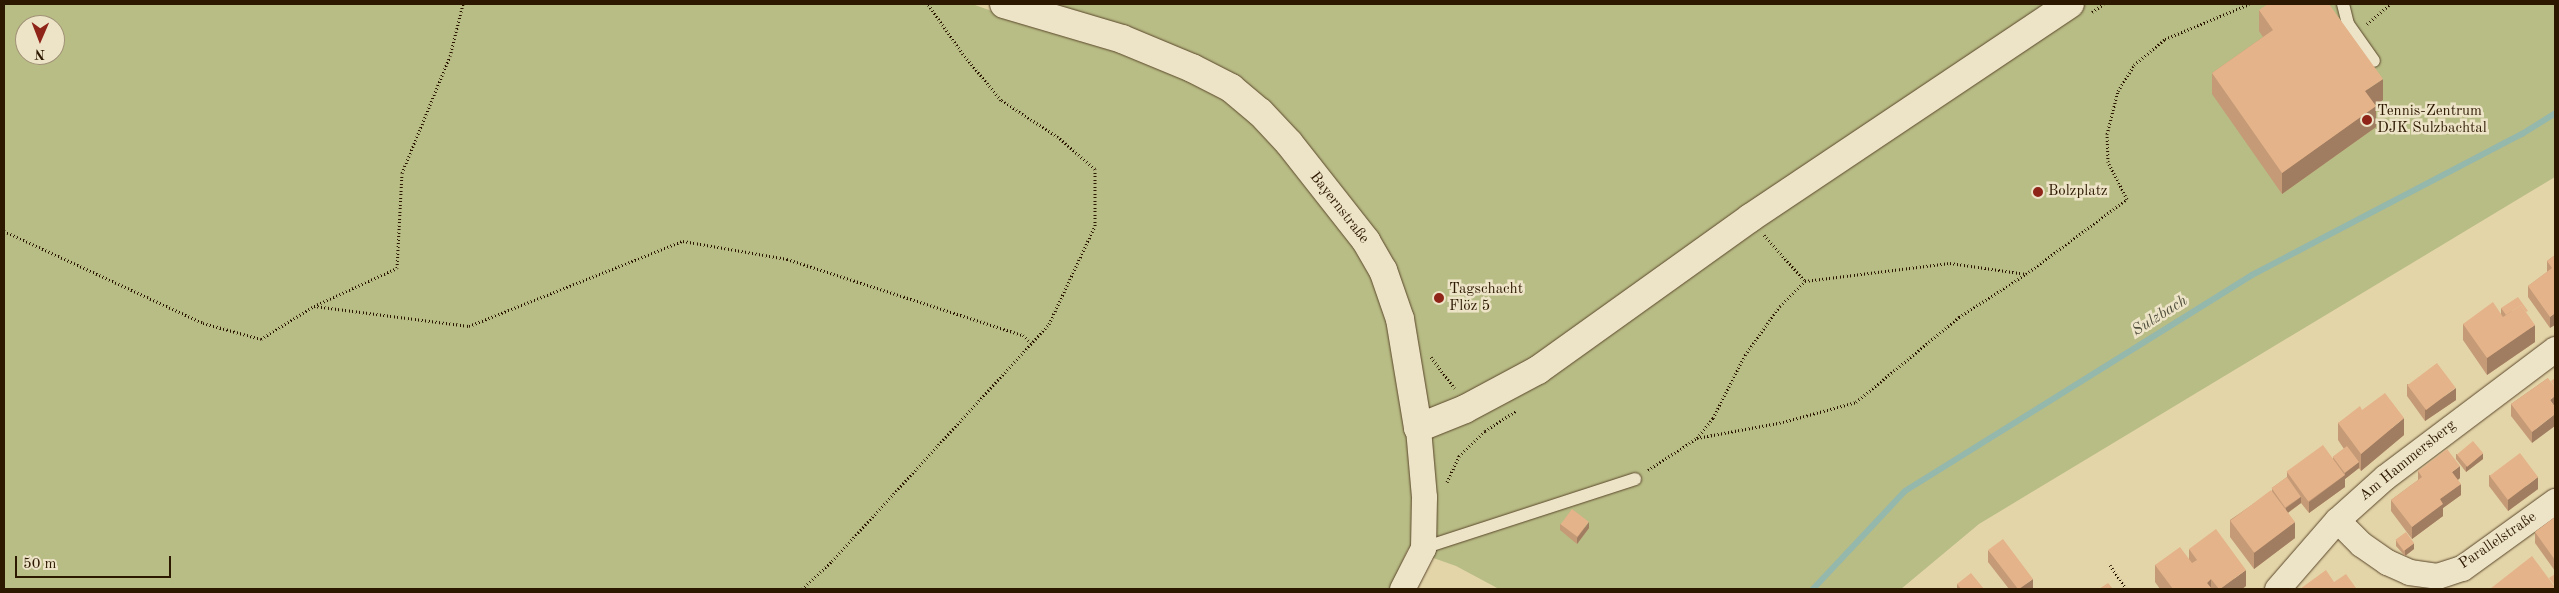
<!DOCTYPE html>
<meta charset="utf-8">
<style>
body{margin:0}
#map{position:relative;width:2559px;height:593px;overflow:hidden;background:#e4d5a9;font-family:"Old Standard TT",serif}
div>[style]{position:absolute}
.green>*{inset:0;background:#b8bc85}
.stream>*{height:6px;margin:-3px;padding:0 3px;transform-origin:3px;border-radius:3px;background:#95b8ad}
.path>*{height:3px;margin-top:-1.5px;transform-origin:0;background:repeating-linear-gradient(90deg,#2c1700 0 1px,transparent 0 3.5px)}
.roads{filter:drop-shadow(0 0 1px #5a462a) drop-shadow(0 0 1px #5a462a)}
.lane>*{height:12px;margin:-6px;padding:0 6px;transform-origin:6px;border-radius:6px;background:#ede4c7}
.street>*{height:25px;margin:-12.5px;padding:0 12.5px;transform-origin:12.5px;border-radius:12.5px;background:#ede4c7}
.secondary>*{height:28px;margin:-14px;padding:0 14px;transform-origin:14px;border-radius:14px;background:#ede4c7}
.wall>*{inset:0;background:#c49a77}
.shaded-wall>*{inset:0;background:#a07d61}
.building>*{inset:0;background:#e4b38a;transform-origin:0 0}
.dots>*{width:14px;height:14px;translate:-50% -50%;box-sizing:border-box;border:2px solid #ede4c7;border-radius:50%}
span{translate:-50% -50%;white-space:nowrap;text-align:center;line-height:1.15;-webkit-text-stroke:5px #ede4c7;paint-order:stroke}
.poi-label{font-size:15px;color:#2c1700}
.left{translate:0 -50%;text-align:left}
.street-label{font-size:15px;color:#2c1700}
.water-label{font-size:16px;color:#514f3d;font-style:italic}
.frame{position:absolute;inset:0;border:5px solid #2c1700;pointer-events:none}
.north{position:absolute;left:15px;top:15px;width:50px;height:50px;box-sizing:border-box;background:#ede4c7;border:1px solid #a09277;border-radius:50%;rotate:181deg;font-size:14px;font-weight:700;line-height:20px;text-align:center;color:#2c1700}
.north::after{content:'';display:block;margin:auto;width:18px;height:22px;background:#8f2418;clip-path:polygon(50% 0,100% 100%,50% 72%,0 100%)}
.scale{position:absolute;left:15px;top:556px;width:156px;height:22px;box-sizing:border-box;border:2px solid #2c1700;border-top:0;padding-left:6px;font-size:15px;line-height:18px;white-space:nowrap;color:#2c1700;-webkit-text-stroke:4px #ede4c7;paint-order:stroke}
</style>
<div id="map">
<div class="green">
<i style="clip-path:polygon(evenodd,4px 4px,972px 4px,1037px 27px,1118px 49px,1225px 98px,1253px 120px,1412px 316px,1394px 264px,1299px 135px,1042px 4px,2555px 4px,2555px 177px,1979px 524px,1901px 589px,1499px 589px,1456px 566px,1408px 549px,1390px 589px,4px 589px,4px 4px,25px 25px,55px 25px,55px 55px,25px 55px,25px 25px)"></i>
</div>
<div class="stream">
<i style="left:1813px;top:589px;width:134px;rotate:-46.8deg"></i>
<i style="left:1905px;top:491px;width:409px;rotate:-31.9deg"></i>
<i style="left:2252px;top:275px;width:305px;rotate:-27.6deg"></i>
<i style="left:2522px;top:134px;width:39px;rotate:-32deg"></i>
</div>
<div class="path">
<i style="left:2092px;top:12px;width:14px;rotate:-34deg"></i>
<i style="left:2367px;top:24px;width:30px;rotate:-41deg"></i>
<i style="left:4px;top:231px;width:219px;rotate:24.8deg"></i>
<i style="left:203px;top:323px;width:60px;rotate:15.4deg"></i>
<i style="left:261px;top:339px;width:62px;rotate:-31.9deg"></i>
<i style="left:314px;top:306px;width:91px;rotate:-24.6deg"></i>
<i style="left:397px;top:268px;width:95px;rotate:-87deg"></i>
<i style="left:402px;top:173px;width:126px;rotate:-67.7deg"></i>
<i style="left:450px;top:56px;width:54px;rotate:-76deg"></i>
<i style="left:1764px;top:235px;width:62px;rotate:48.3deg"></i>
<i style="left:1805px;top:281px;width:146px;rotate:-7.1deg"></i>
<i style="left:1950px;top:263px;width:77px;rotate:8.2deg"></i>
<i style="left:314px;top:306px;width:156px;rotate:7.4deg"></i>
<i style="left:469px;top:326px;width:230px;rotate:-21.7deg"></i>
<i style="left:683px;top:241px;width:106px;rotate:9.8deg"></i>
<i style="left:787px;top:259px;width:248px;rotate:17.9deg"></i>
<i style="left:1023px;top:335px;width:11px;rotate:45deg"></i>
<i style="left:1431px;top:357px;width:39px;rotate:53deg"></i>
<i style="left:1697px;top:438px;width:26px;rotate:-51deg"></i>
<i style="left:1713px;top:418px;width:71px;rotate:-63.1deg"></i>
<i style="left:1745px;top:355px;width:60px;rotate:-54.5deg"></i>
<i style="left:1780px;top:306px;width:35px;rotate:-45deg"></i>
<i style="left:1648px;top:470px;width:59px;rotate:-33.1deg"></i>
<i style="left:1697px;top:438px;width:87px;rotate:-10.5deg"></i>
<i style="left:1783px;top:422px;width:76px;rotate:-15.3deg"></i>
<i style="left:1856px;top:402px;width:134px;rotate:-39.5deg"></i>
<i style="left:1959px;top:317px;width:80px;rotate:-32.7deg"></i>
<i style="left:2026px;top:274px;width:126px;rotate:-36.6deg"></i>
<i style="left:2127px;top:199px;width:42px;rotate:-117.2deg"></i>
<i style="left:2108px;top:162px;width:28px;rotate:-92deg"></i>
<i style="left:2107px;top:134px;width:44px;rotate:-75.7deg"></i>
<i style="left:2118px;top:91px;width:31px;rotate:-58deg"></i>
<i style="left:2134px;top:65px;width:40px;rotate:-40deg"></i>
<i style="left:2165px;top:39px;width:91px;rotate:-22.6deg"></i>
<i style="left:1447px;top:482px;width:29px;rotate:-65deg"></i>
<i style="left:1459px;top:456px;width:36px;rotate:-44deg"></i>
<i style="left:1485px;top:431px;width:37px;rotate:-33deg"></i>
<i style="left:2110px;top:565px;width:29px;rotate:56deg"></i>
<i style="left:802px;top:589px;width:41px;rotate:-43deg"></i>
<i style="left:832px;top:561px;width:321px;rotate:-47.5deg"></i>
<i style="left:1049px;top:324px;width:108px;rotate:-64.9deg"></i>
<i style="left:1095px;top:226px;width:57px;rotate:-90deg"></i>
<i style="left:1095px;top:169px;width:49px;rotate:-139.1deg"></i>
<i style="left:1058px;top:137px;width:68px;rotate:-147deg"></i>
<i style="left:1001px;top:100px;width:60px;rotate:-129.6deg"></i>
<i style="left:963px;top:54px;width:61px;rotate:-125deg"></i>
</div>
<div class="roads">
<div class="lane">
<i style="left:2343px;top:4px;width:21px;rotate:76deg"></i>
<i style="left:2348px;top:24px;width:45px;rotate:54.9deg"></i>
<i style="left:1423px;top:548px;width:223px;rotate:-18deg"></i>
</div>
<div class="street">
<i style="left:2337px;top:520px;width:34px;rotate:45deg"></i>
<i style="left:2361px;top:544px;width:32px;rotate:35deg"></i>
<i style="left:2387px;top:562px;width:24px;rotate:24deg"></i>
<i style="left:2409px;top:572px;width:28px;rotate:8deg"></i>
<i style="left:2437px;top:576px;width:26px;rotate:-18deg"></i>
<i style="left:2462px;top:568px;width:115px;rotate:-35.8deg"></i>
<i style="left:1402px;top:589px;width:46px;rotate:-62.9deg"></i>
<i style="left:1423px;top:548px;width:51px;rotate:-88.9deg"></i>
<i style="left:1424px;top:497px;width:69px;rotate:-95deg"></i>
<i style="left:2277px;top:589px;width:91px;rotate:-49deg"></i>
<i style="left:2337px;top:520px;width:64px;rotate:-41.9deg"></i>
<i style="left:2385px;top:477px;width:213px;rotate:-37deg"></i>
</div>
<div class="secondary">
<i style="left:1004px;top:4px;width:123px;rotate:16.5deg"></i>
<i style="left:1122px;top:39px;width:76px;rotate:22.5deg"></i>
<i style="left:1192px;top:68px;width:44px;rotate:27.1deg"></i>
<i style="left:1231px;top:88px;width:38px;rotate:40deg"></i>
<i style="left:1260px;top:112px;width:42px;rotate:46.9deg"></i>
<i style="left:1289px;top:143px;width:125px;rotate:51.8deg"></i>
<i style="left:1366px;top:241px;width:34px;rotate:60deg"></i>
<i style="left:1383px;top:270px;width:52px;rotate:70.9deg"></i>
<i style="left:1400px;top:319px;width:110px;rotate:80.6deg"></i>
<i style="left:1418px;top:428px;width:51px;rotate:-22deg"></i>
<i style="left:1465px;top:409px;width:83px;rotate:-28.1deg"></i>
<i style="left:1538px;top:370px;width:261px;rotate:-35.6deg"></i>
<i style="left:1750px;top:218px;width:385px;rotate:-33.8deg"></i>
</div>
</div>
<div class="wall">
<i style="clip-path:polygon(2259px 10px,2383px 100px,2375px 105px,2376px 127px,2282px 194px,2212px 94px,2212px 73px,2263px 37px,2259px 31px)"></i>
<i style="clip-path:polygon(2555px 255px,2550px 328px,2528px 297px,2528px 286px,2547px 272px,2547px 261px)"></i>
<i style="clip-path:polygon(2501px 308px,2528px 316px,2535px 342px,2487px 375px,2463px 340px,2463px 324px,2501px 314px)"></i>
<i style="clip-path:polygon(2548px 378px,2532px 443px,2511px 416px,2511px 404px)"></i>
<i style="clip-path:polygon(2407px 384px,2456px 400px,2425px 421px,2407px 396px)"></i>
<i style="clip-path:polygon(2362px 410px,2404px 435px,2361px 471px,2359px 468px,2345px 479px,2345px 487px,2309px 513px,2301px 503px,2288px 513px,2295px 538px,2254px 569px,2230px 537px,2230px 520px,2272px 491px,2272px 488px,2287px 477px,2287px 472px,2333px 459px,2333px 457px,2344px 449px,2338px 440px,2338px 423px)"></i>
<i style="clip-path:polygon(2456px 454px,2483px 459px,2466px 472px,2456px 459px)"></i>
<i style="clip-path:polygon(2418px 471px,2460px 478px,2458px 480px,2461px 495px,2443px 508px,2443px 516px,2412px 539px,2391px 511px,2391px 500px,2418px 480px)"></i>
<i style="clip-path:polygon(2489px 475px,2538px 489px,2508px 511px,2489px 486px)"></i>
<i style="clip-path:polygon(2555px 517px,2555px 571px,2535px 543px,2535px 532px)"></i>
<i style="clip-path:polygon(1560px 524px,1589px 528px,1577px 544px,1560px 530px)"></i>
<i style="clip-path:polygon(2396px 540px,2414px 549px,2405px 556px,2396px 546px)"></i>
<i style="clip-path:polygon(2189px 549px,2246px 586px,2242px 589px,2160px 589px,2155px 582px,2155px 565px,2189px 559px)"></i>
<i style="clip-path:polygon(1988px 550px,2033px 589px,2009px 589px,1988px 562px)"></i>
<i style="clip-path:polygon(1957px 584px,1984px 589px,1957px 589px)"></i>
</div>
<div class="shaded-wall">
<i style="clip-path:polygon(2383px 79px,2383px 100px,2365px 112px,2365px 91px)"></i>
<i style="clip-path:polygon(2376px 106px,2376px 127px,2282px 194px,2282px 173px)"></i>
<i style="clip-path:polygon(2555px 313px,2555px 325px,2550px 328px,2550px 317px)"></i>
<i style="clip-path:polygon(2535px 325px,2535px 342px,2487px 375px,2487px 358px)"></i>
<i style="clip-path:polygon(2456px 388px,2456px 400px,2425px 421px,2425px 410px)"></i>
<i style="clip-path:polygon(2555px 396px,2555px 407px,2550px 400px)"></i>
<i style="clip-path:polygon(2555px 414px,2555px 426px,2532px 443px,2532px 432px)"></i>
<i style="clip-path:polygon(2404px 418px,2404px 435px,2361px 471px,2361px 454px)"></i>
<i style="clip-path:polygon(2483px 453px,2483px 459px,2466px 472px,2466px 467px)"></i>
<i style="clip-path:polygon(2359px 462px,2359px 468px,2345px 479px,2345px 487px,2309px 513px,2309px 502px,2345px 475px,2345px 473px)"></i>
<i style="clip-path:polygon(2460px 466px,2460px 478px,2452px 484px,2452px 472px)"></i>
<i style="clip-path:polygon(2538px 477px,2538px 489px,2508px 511px,2508px 500px)"></i>
<i style="clip-path:polygon(2461px 484px,2461px 495px,2443px 508px,2443px 516px,2412px 539px,2412px 527px,2440px 499px)"></i>
<i style="clip-path:polygon(2301px 497px,2301px 503px,2286px 514px,2286px 508px)"></i>
<i style="clip-path:polygon(1589px 522px,1589px 528px,1577px 544px,1577px 538px)"></i>
<i style="clip-path:polygon(2295px 522px,2295px 538px,2254px 569px,2254px 552px)"></i>
<i style="clip-path:polygon(2414px 543px,2414px 549px,2405px 556px,2405px 550px)"></i>
<i style="clip-path:polygon(2246px 570px,2246px 586px,2242px 589px,2220px 589px)"></i>
<i style="clip-path:polygon(2033px 579px,2033px 589px,2019px 589px)"></i>
<i style="clip-path:polygon(2211px 579px,2211px 589px,2207px 583px)"></i>
</div>
<div class="building">
<i style="clip-path:polygon(2268px 4px,2329px 4px,2383px 79px,2365px 91px,2376px 106px,2282px 173px,2212px 73px,2273px 30px,2259px 10px)"></i>
<i style="clip-path:polygon(2555px 255px,2555px 313px,2550px 317px,2528px 286px,2552px 268px,2547px 261px)"></i>
<i style="clip-path:polygon(2518px 297px,2528px 311px,2526px 312px,2521px 305px,2506px 315px,2501px 308px)"></i>
<i style="clip-path:polygon(2493px 302px,2503px 317px,2521px 305px,2535px 325px,2487px 358px,2463px 324px)"></i>
<i style="left:2437px;top:363px;width:31px;height:37px;rotate:53deg"></i>
<i style="clip-path:polygon(2548px 378px,2555px 387px,2555px 396px,2550px 400px,2555px 407px,2555px 414px,2532px 432px,2511px 404px)"></i>
<i style="clip-path:polygon(2555px 378px,2555px 387px,2551px 381px)"></i>
<i style="clip-path:polygon(2385px 393px,2404px 418px,2361px 454px,2338px 423px,2360px 406px,2362px 410px)"></i>
<i style="left:2473px;top:441px;width:16px;height:21px;rotate:50deg"></i>
<i style="left:2323px;top:445px;width:37px;height:45px;rotate:54deg"></i>
<i style="left:2347px;top:446px;width:20px;height:18px;rotate:53deg"></i>
<i style="clip-path:polygon(2447px 449px,2460px 466px,2452px 472px,2461px 484px,2440px 499px,2443px 504px,2412px 527px,2391px 500px,2422px 477px,2418px 471px)"></i>
<i style="left:2520px;top:453px;width:30px;height:38px;rotate:53deg"></i>
<i style="left:2287px;top:477px;width:24px;height:19px;rotate:55deg"></i>
<i style="left:2271px;top:490px;width:40px;height:51px;rotate:53deg"></i>
<i style="left:1572px;top:509px;width:21px;height:19px;rotate:37deg"></i>
<i style="clip-path:polygon(2555px 517px,2555px 560px,2535px 532px)"></i>
<i style="clip-path:polygon(2216px 529px,2246px 570px,2220px 589px,2219px 589px,2211px 579px,2207px 583px,2212px 589px,2173px 589px,2155px 565px,2180px 547px,2192px 563px,2197px 560px,2189px 549px)"></i>
<i style="left:2406px;top:532px;width:14px;height:13px;rotate:54deg"></i>
<i style="clip-path:polygon(2003px 539px,2033px 579px,2019px 589px,2018px 589px,1988px 550px)"></i>
<i style="clip-path:polygon(2532px 556px,2555px 587px,2552px 589px,2490px 589px)"></i>
<i style="clip-path:polygon(2326px 570px,2334px 582px,2346px 574px,2356px 588px,2354px 589px,2300px 589px)"></i>
<i style="clip-path:polygon(1971px 573px,1984px 589px,1961px 589px,1957px 584px)"></i>
<i style="clip-path:polygon(2555px 574px,2555px 586px,2549px 578px)"></i>
<i style="clip-path:polygon(2108px 583px,2113px 589px,2099px 589px)"></i>
</div>
<div class="dots">
<i style="left:2367px;top:120px;background:#8f2418"></i>
<i style="left:2038px;top:192px;background:#8f2418"></i>
<i style="left:1439px;top:298px;background:#8f2418"></i>
</div>
<div class="poi-label">
<span class="left" style="left:2377px;top:120px">Tennis-Zentrum<br>DJK Sulzbachtal</span>
<span class="left" style="left:2048px;top:192px">Bolzplatz</span>
<span class="left" style="left:1449px;top:298px">Tagschacht<br>Flöz 5</span>
</div>
<div class="street-label">
<span style="left:1339px;top:208px;rotate:52deg">Bayernstraße</span>
<span style="left:2408px;top:461px;rotate:-39deg">Am Hammersberg</span>
<span style="left:2498px;top:541px;rotate:-34deg">Parallelstraße</span>
</div>
<div class="water-label">
<span style="left:2160px;top:316px;rotate:-32deg">Sulzbach</span>
</div>
<div class="frame"></div>
<div class="north">N</div>
<div class="scale">50 m</div>
</div>
